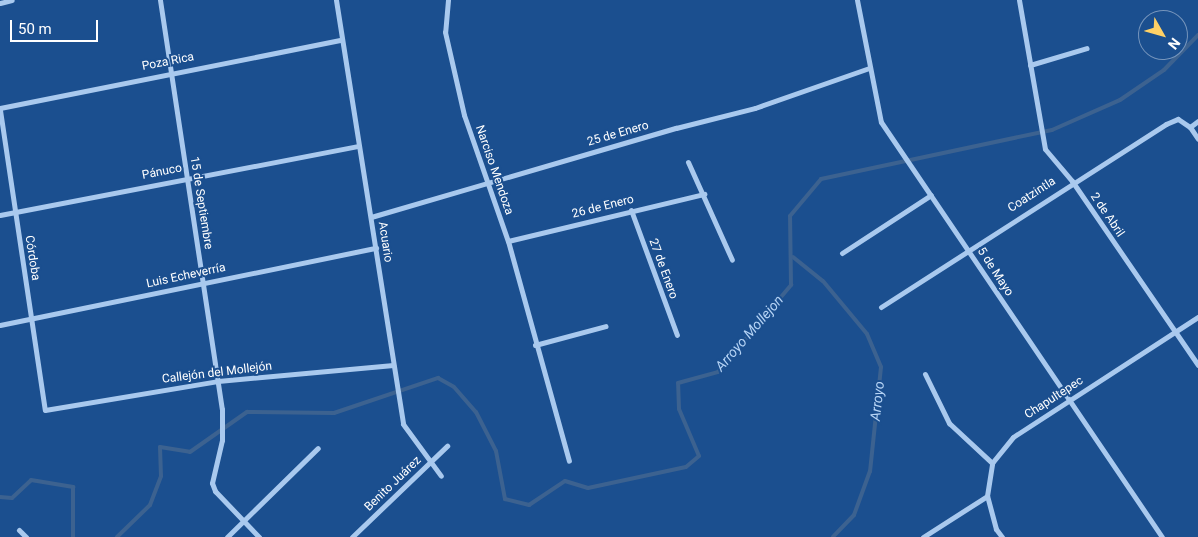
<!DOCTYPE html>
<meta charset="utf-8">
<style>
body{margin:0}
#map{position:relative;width:1198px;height:537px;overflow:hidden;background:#1b4f8f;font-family:Roboto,sans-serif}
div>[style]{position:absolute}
.stream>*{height:4px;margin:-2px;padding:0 2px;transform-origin:2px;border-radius:2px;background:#3c6290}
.street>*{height:5px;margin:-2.5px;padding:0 2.5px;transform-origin:2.5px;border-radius:2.5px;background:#a9c9ee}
span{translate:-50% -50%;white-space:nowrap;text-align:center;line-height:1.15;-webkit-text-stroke:4px #1b4f8f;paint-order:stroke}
.street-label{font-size:12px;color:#fff}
.water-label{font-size:14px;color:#b5d3f5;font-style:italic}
.north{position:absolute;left:1138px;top:10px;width:50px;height:50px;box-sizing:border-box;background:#1b4f8f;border:1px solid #7695bc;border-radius:50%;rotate:128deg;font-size:14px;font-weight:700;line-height:20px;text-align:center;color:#fff}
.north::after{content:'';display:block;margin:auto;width:18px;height:22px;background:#ffd166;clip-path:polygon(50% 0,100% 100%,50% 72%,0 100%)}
.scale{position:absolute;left:10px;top:20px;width:88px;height:22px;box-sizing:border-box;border:2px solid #fff;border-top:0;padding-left:6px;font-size:15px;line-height:18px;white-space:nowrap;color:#fff;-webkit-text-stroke:4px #1b4f8f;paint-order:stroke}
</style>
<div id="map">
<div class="stream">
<i style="left:793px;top:257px;width:38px;rotate:39deg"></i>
<i style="left:823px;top:281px;width:69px;rotate:50.3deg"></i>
<i style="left:867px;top:334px;width:36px;rotate:67deg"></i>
<i style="left:881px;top:367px;width:105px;rotate:96deg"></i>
<i style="left:870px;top:471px;width:47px;rotate:110deg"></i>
<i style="left:854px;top:515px;width:30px;rotate:134deg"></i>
<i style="left:0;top:497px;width:12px;rotate:5deg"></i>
<i style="left:12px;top:498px;width:26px;rotate:-43deg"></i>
<i style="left:31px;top:480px;width:43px;rotate:9.5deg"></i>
<i style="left:73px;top:487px;width:50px;rotate:90deg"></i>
<i style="left:117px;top:537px;width:46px;rotate:-44.1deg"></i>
<i style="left:150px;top:505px;width:31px;rotate:-69deg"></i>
<i style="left:161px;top:476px;width:29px;rotate:-92deg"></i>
<i style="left:160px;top:447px;width:30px;rotate:9deg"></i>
<i style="left:190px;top:452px;width:70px;rotate:-35.1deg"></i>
<i style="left:247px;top:412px;width:87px;rotate:0.7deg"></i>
<i style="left:334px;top:413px;width:110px;rotate:-18.6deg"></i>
<i style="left:438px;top:378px;width:18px;rotate:29deg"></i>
<i style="left:454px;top:387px;width:33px;rotate:49deg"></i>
<i style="left:476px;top:412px;width:44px;rotate:62.9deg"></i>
<i style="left:496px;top:451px;width:49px;rotate:79.4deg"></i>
<i style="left:505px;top:499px;width:25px;rotate:14deg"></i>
<i style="left:529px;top:505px;width:43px;rotate:-33.7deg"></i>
<i style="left:565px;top:481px;width:24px;rotate:17deg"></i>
<i style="left:588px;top:488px;width:100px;rotate:-12.1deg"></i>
<i style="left:686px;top:467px;width:17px;rotate:-40deg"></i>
<i style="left:699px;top:456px;width:51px;rotate:-113.1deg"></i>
<i style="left:679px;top:409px;width:26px;rotate:-92deg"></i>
<i style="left:678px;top:383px;width:41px;rotate:-15.4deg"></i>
<i style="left:718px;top:372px;width:114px;rotate:-50deg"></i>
<i style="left:791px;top:285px;width:69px;rotate:-90.8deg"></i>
<i style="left:790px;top:216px;width:48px;rotate:-50deg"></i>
<i style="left:821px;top:179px;width:236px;rotate:-12deg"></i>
<i style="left:1052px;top:130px;width:74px;rotate:-23.8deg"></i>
<i style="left:1120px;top:100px;width:53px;rotate:-34.3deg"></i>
<i style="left:1164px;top:70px;width:49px;rotate:-45.8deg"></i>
</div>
<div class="street">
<i style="left:160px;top:0;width:414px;rotate:81.4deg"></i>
<i style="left:222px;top:409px;width:31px;rotate:90deg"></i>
<i style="left:222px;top:440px;width:44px;rotate:103.1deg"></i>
<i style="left:212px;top:483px;width:9px;rotate:69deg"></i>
<i style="left:215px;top:491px;width:64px;rotate:46.3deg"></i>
<i style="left:336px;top:0;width:429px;rotate:81deg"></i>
<i style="left:403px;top:424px;width:64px;rotate:53.8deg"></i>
<i style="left:448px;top:0;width:32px;rotate:95deg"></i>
<i style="left:445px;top:32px;width:85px;rotate:77.1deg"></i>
<i style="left:464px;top:115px;width:133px;rotate:70.8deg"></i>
<i style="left:508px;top:241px;width:228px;rotate:74.5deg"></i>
<i style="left:857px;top:0;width:124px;rotate:78.9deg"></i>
<i style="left:881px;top:122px;width:501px;rotate:55.9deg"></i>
<i style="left:1019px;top:0;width:151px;rotate:80.1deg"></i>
<i style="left:1045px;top:149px;width:42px;rotate:49.8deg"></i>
<i style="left:1072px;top:181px;width:223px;rotate:55.6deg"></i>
<i style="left:0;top:3px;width:12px;rotate:-14deg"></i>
<i style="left:1030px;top:65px;width:59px;rotate:-16.6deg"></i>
<i style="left:0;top:108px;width:348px;rotate:-11.3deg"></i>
<i style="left:0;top:110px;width:303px;rotate:81.5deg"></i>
<i style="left:45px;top:410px;width:175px;rotate:-9.5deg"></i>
<i style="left:218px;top:381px;width:176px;rotate:-5.2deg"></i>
<i style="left:1190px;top:127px;width:10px;rotate:-37deg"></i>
<i style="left:688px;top:162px;width:107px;rotate:65.8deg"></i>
<i style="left:631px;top:210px;width:133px;rotate:69.8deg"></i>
<i style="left:0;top:215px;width:364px;rotate:-10.9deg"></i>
<i style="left:371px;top:217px;width:318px;rotate:-16.3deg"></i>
<i style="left:676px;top:128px;width:81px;rotate:-14.2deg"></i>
<i style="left:755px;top:108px;width:121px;rotate:-19.3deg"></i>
<i style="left:508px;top:241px;width:202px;rotate:-13.5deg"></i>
<i style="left:842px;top:253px;width:106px;rotate:-33.1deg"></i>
<i style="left:881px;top:307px;width:339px;rotate:-32.7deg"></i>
<i style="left:1166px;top:124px;width:13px;rotate:-23deg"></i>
<i style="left:1178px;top:119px;width:14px;rotate:34deg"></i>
<i style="left:1190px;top:127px;width:14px;rotate:56deg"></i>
<i style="left:0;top:325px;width:384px;rotate:-11.6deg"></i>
<i style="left:535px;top:345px;width:73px;rotate:-15deg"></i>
<i style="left:925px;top:374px;width:55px;rotate:63.9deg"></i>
<i style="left:949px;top:423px;width:59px;rotate:42.9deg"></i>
<i style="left:19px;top:530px;width:10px;rotate:45deg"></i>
<i style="left:227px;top:537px;width:127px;rotate:-44.4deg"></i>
<i style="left:352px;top:537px;width:132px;rotate:-43.8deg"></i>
<i style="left:923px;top:537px;width:76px;rotate:-32.6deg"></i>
<i style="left:1002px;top:537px;width:10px;rotate:-127deg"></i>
<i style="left:996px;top:529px;width:34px;rotate:-105deg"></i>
<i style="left:987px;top:496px;width:33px;rotate:-81deg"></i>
<i style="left:992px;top:463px;width:33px;rotate:-51deg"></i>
<i style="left:1013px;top:437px;width:221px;rotate:-33deg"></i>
</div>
<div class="street-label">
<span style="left:168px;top:62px;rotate:-11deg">Poza Rica</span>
<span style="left:618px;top:134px;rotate:-16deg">25 de Enero</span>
<span style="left:494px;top:170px;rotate:71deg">Narciso Mendoza</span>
<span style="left:162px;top:172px;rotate:-11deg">Pánuco</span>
<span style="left:1032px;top:195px;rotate:-33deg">Coatzintla</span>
<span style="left:201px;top:203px;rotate:81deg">15 de Septiembre</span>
<span style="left:603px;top:207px;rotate:-14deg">26 de Enero</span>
<span style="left:1107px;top:215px;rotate:56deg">2 de Abril</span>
<span style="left:385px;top:242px;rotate:81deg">Acuario</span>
<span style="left:32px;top:258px;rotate:81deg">Córdoba</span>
<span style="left:663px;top:269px;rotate:70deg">27 de Enero</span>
<span style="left:995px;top:272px;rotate:57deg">5 de Mayo</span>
<span style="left:186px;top:276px;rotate:-12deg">Luis Echeverría</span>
<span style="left:217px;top:373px;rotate:-7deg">Callejón del Mollejón</span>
<span style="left:1054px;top:398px;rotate:-33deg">Chapultepec</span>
<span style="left:393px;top:484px;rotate:-44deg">Benito Juárez</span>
</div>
<div class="water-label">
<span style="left:749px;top:333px;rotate:-49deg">Arroyo Mollejon</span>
<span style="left:877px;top:401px;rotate:-84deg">Arroyo</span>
</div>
<div class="north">N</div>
<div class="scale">50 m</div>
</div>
